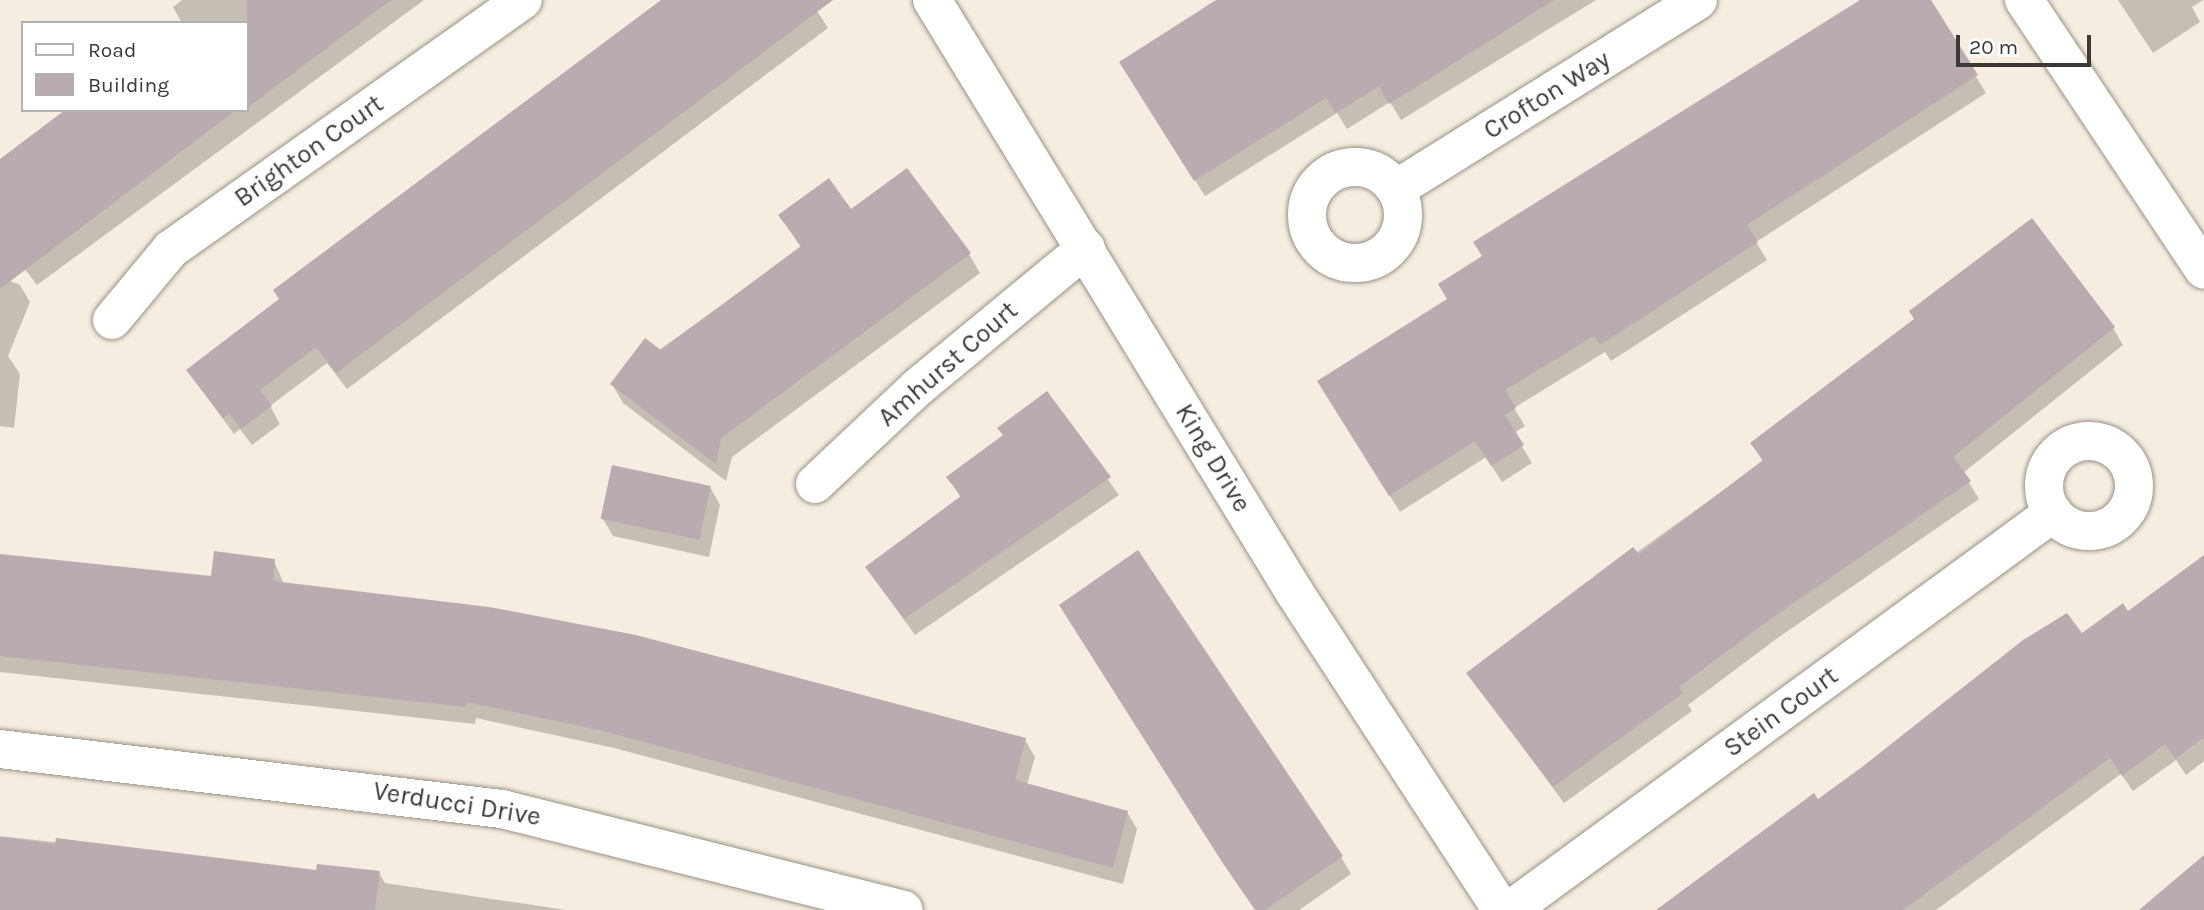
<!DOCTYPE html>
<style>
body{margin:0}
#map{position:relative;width:2204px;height:910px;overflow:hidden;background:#f5eee0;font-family:Karla,sans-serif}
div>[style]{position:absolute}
.shadow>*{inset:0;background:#0003}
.building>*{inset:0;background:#baabb1;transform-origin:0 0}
.roads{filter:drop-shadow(0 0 2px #989285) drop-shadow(0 0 2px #989285)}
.minor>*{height:38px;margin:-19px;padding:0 19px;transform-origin:19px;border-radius:19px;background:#fff}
.minor>.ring{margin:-19px;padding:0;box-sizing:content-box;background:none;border:38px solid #fff;border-radius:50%}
.tertiary>*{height:38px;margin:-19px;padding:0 19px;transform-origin:19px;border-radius:19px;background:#fff}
span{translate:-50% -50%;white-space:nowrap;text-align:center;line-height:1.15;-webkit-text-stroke:6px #fff;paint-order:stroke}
.street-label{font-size:26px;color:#3d3a35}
.legend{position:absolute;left:21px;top:21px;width:228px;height:91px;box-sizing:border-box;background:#fff;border:2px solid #b1b0ae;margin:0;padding:9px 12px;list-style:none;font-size:21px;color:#3d3a35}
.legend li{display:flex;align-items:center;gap:14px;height:35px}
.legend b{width:35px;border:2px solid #b1b0ae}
.scale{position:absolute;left:1956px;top:35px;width:135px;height:32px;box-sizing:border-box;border:4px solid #3d3a35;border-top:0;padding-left:9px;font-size:21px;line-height:24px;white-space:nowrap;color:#3d3a35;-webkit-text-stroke:5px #fff;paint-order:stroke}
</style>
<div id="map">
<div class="shadow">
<i style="clip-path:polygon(182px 0,424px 0,37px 285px,0 236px,0 162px,69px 110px,247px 110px,247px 23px,182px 23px,173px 7px)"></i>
<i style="clip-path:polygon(662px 0,810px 0,828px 28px,347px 389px,327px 363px,270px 406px,280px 424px,252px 445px,240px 429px,234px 434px,188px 371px)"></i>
<i style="clip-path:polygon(1229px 0,1596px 0,1401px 120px,1390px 102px,1347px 129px,1337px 113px,1205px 196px,1131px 79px)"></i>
<i style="clip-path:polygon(1885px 0,1929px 0,1986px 93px,1756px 242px,1767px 260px,1611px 361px,1605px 352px,1514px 408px,1525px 426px,1514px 433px,1532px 463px,1502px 482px,1486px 457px,1400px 512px,1329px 398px,1449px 300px)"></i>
<i style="clip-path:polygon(2118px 0,2203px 0,2192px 7px,2200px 22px,2153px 53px)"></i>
<i style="clip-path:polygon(851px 211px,969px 254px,980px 273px,732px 457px,726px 481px,623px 403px,612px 384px,801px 248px,781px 216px)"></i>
<i style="clip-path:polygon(0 277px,20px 285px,30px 302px,8px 356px,20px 374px,14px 428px,0 426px)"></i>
<i style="clip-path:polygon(1916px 320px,2113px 328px,2123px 345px,1963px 473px,1979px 499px,1779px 637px,1688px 705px,1692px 711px,1564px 803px,1468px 673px,1763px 462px,1752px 443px)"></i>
<i style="clip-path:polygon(1046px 393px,1119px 495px,915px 635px,867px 568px,961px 498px,948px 477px,1004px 437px)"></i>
<i style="clip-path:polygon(710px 487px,720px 505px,709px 557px,613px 536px,603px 519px)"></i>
<i style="clip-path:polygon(0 556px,213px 578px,274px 561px,284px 584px,1025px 740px,1035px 757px,1027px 785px,1127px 812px,1137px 829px,1123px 884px,614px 748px,476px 718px,475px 724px,0 672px)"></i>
<i style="clip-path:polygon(2204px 557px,2204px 761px,2186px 775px,2176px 760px,2133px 791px,2121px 774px,1936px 910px,1658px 910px,1818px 802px,2128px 613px)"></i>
<i style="clip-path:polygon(0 836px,318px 872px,379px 873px,385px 883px,566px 910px,0 910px)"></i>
<i style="clip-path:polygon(1341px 857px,1351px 874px,1299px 910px,1256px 910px)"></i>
</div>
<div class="building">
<i style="clip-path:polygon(247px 0,391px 0,247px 108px)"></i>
<i style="clip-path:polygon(661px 0,833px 0,336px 373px,316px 347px,260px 390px,272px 406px,241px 429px,229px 413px,223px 418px,186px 370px,279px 299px,273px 290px)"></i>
<i style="clip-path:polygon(1216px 0,1554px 0,1389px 104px,1379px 86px,1336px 113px,1326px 98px,1194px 181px,1119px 62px)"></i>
<i style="clip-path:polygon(1860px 0,1931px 0,1978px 75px,1747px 225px,1758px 242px,1600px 345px,1594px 336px,1505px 390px,1516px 408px,1505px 415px,1524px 445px,1491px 466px,1475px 441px,1389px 496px,1317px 381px,1447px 299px,1438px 284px,1482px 256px,1473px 242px)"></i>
<i style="clip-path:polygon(65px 110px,236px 110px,0 289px,0 159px)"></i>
<i style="clip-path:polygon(907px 168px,971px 253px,721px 438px,716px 464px,610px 384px,645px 338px,661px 350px,801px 246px,778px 215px,829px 178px,851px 209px)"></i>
<i style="clip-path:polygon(2032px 218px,2115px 327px,1953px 457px,1971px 481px,1769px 620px,1679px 687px,1683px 693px,1553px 787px,1466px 673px,1633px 547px,1639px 554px,1763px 460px,1750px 443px,1914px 319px,1909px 311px)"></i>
<i style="clip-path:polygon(1047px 391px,1111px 477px,904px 619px,865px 567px,961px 496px,946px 477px,1003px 435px,997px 428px)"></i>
<i style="left:612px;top:465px;width:101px;height:55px;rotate:12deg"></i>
<i style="clip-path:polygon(1138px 550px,1343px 856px,1265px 910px,1255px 910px,1222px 862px,1059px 605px)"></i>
<i style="clip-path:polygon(214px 551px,275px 559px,273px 581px,489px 607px,636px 635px,1026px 738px,1015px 780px,1128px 811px,1113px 868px,603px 731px,467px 702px,466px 707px,0 656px,0 554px,211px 576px)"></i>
<i style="clip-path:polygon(2204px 555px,2204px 737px,2175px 759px,2165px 744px,2122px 776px,2110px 758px,1903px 910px,1656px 910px,1814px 793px,1818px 799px,1862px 767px,2023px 640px,2067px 613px,2082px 633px,2123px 603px,2128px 611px)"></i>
<i style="clip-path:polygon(0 837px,55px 844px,56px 838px,316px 870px,317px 864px,380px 871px,375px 910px,0 910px)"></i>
<i style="clip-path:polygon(2204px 855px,2204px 910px,2139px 910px)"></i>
</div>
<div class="roads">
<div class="minor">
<i style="left:2024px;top:0;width:324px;rotate:56.3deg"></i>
<i class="ring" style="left:1307px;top:167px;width:58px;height:58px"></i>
<i style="left:1396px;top:189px;width:356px;rotate:-32deg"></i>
<i style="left:112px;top:320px;width:92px;rotate:-50.3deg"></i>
<i style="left:171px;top:249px;width:431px;rotate:-35.3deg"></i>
<i class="ring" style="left:2044px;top:441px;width:52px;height:52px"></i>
<i style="left:815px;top:484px;width:141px;rotate:-43.3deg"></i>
<i style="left:918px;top:387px;width:218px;rotate:-39.6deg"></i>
<i style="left:0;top:749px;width:506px;rotate:6.82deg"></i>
<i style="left:502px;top:809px;width:414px;rotate:14.1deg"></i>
<i style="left:1510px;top:910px;width:673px;rotate:-36.17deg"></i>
</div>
<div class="tertiary">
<i style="left:932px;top:0;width:695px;rotate:58.53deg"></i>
<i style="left:1295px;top:593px;width:379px;rotate:56.9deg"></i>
</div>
</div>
<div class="street-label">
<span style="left:1547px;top:95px;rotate:-32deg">Crofton Way</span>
<span style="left:309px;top:151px;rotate:-35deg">Brighton Court</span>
<span style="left:948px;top:364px;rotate:-41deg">Amhurst Court</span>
<span style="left:1213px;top:458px;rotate:59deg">King Drive</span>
<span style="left:1781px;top:712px;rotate:-36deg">Stein Court</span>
<span style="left:457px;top:804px;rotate:9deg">Verducci Drive</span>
</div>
<ul class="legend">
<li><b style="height:9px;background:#fff"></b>Road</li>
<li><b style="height:19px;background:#baabb1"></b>Building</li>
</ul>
<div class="scale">20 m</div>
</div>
